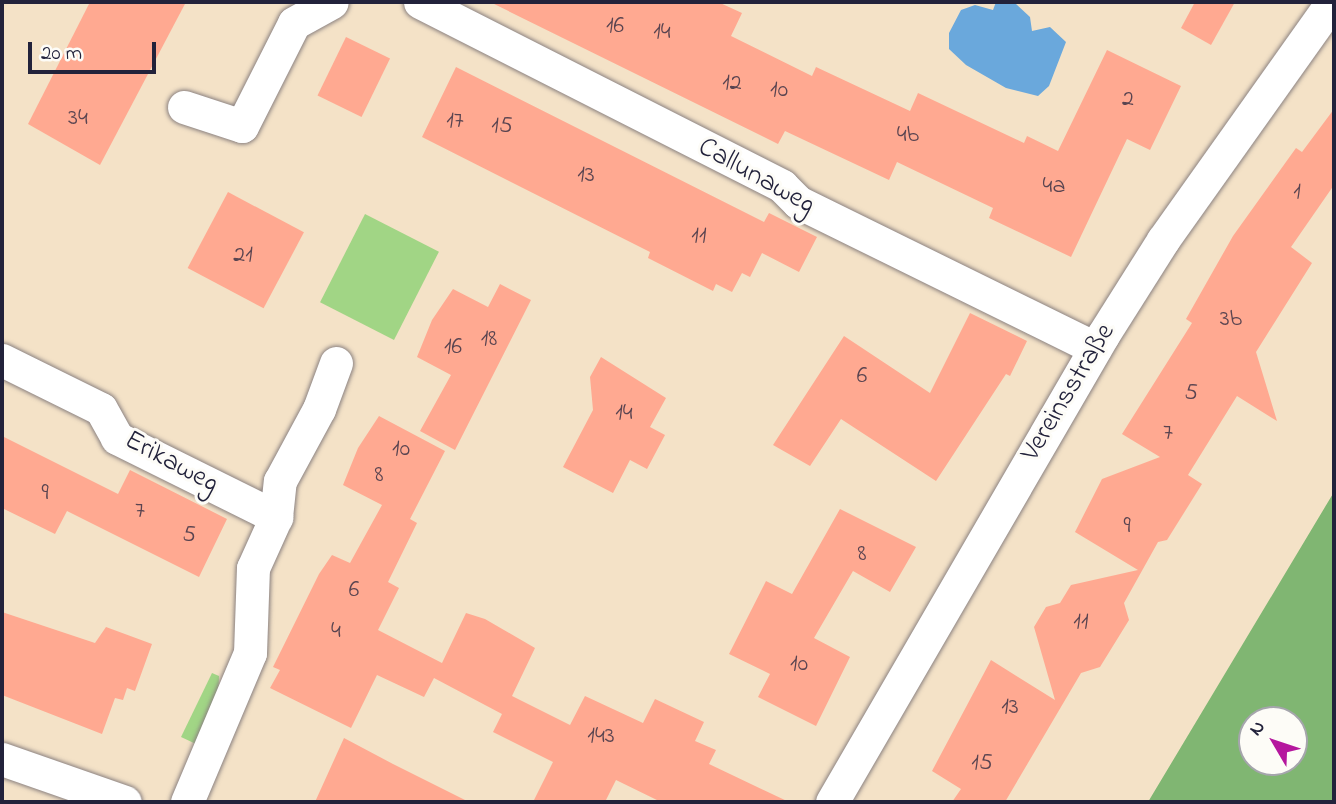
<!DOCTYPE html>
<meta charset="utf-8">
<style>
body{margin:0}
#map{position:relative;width:1336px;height:804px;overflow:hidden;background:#f4e2c7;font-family:"Indie Flower",sans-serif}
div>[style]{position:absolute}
.green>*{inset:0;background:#a1d585;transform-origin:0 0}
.forest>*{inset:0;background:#80b672}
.water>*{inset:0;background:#6aa8dc}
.building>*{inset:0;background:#ffa991;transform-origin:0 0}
.roads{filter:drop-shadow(0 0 2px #8b8281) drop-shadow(0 0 2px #8b8281)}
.street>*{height:33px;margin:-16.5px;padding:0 16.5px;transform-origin:16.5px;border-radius:16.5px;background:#fff}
span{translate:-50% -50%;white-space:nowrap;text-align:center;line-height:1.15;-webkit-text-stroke:6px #fdfcf7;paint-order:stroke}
.number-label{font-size:24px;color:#594450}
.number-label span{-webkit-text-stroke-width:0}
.street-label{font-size:28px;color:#22223b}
.frame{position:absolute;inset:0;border:4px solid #22223b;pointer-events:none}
.north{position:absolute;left:1238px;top:706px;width:70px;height:70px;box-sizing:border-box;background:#fdfcf7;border:2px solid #a5a5ac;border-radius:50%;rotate:309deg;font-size:19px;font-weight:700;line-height:28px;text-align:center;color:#22223b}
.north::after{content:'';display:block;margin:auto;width:24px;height:32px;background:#b5179e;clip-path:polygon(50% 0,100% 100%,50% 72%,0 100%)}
.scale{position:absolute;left:28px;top:42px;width:128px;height:32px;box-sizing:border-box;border:4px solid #22223b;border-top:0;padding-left:9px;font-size:21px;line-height:24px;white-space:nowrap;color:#22223b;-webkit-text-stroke:5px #fdfcf7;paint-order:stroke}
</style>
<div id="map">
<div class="green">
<i style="left:365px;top:214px;width:83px;height:99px;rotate:27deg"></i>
<i style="clip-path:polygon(212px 673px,219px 676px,218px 704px,196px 744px,181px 737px)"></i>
</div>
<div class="forest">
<i style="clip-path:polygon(evenodd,1334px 492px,1334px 802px,1148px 802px,1334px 492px,1252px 720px,1294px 720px,1294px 762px,1252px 762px,1252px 720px)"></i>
</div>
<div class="water">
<i style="clip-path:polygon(996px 2px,1016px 4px,1030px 17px,1032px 31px,1050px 27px,1066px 42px,1049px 86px,1038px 96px,1006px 88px,966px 65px,949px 49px,949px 33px,961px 10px,975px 5px,993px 10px)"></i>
</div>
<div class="building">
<i style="clip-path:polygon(90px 2px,186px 2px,100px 165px,28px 124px)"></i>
<i style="clip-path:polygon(490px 2px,718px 2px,742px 13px,731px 36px,812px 76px,816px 67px,910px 111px,918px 93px,1024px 143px,1027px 136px,1058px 151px,1107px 50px,1181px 86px,1150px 150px,1127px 139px,1071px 257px,989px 218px,993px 208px,897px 162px,889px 180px,785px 131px,778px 144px)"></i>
<i style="clip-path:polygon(1195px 2px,1235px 2px,1211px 45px,1181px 28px)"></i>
<i style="left:346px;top:37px;width:49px;height:65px;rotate:26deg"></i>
<i style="clip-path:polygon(456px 67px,764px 222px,769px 213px,817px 237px,799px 272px,762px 253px,750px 277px,742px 273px,732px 292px,716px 284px,713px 291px,648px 258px,650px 252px,422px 137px)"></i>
<i style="clip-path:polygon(1334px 109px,1334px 185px,1291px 247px,1312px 263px,1256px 352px,1277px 421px,1237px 396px,1188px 475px,1202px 484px,1167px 540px,1158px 542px,1124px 603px,1129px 620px,1100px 667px,1081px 673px,1005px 802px,952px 802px,961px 789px,932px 771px,991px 660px,1055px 700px,1034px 627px,1046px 607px,1060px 603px,1071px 585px,1138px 570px,1075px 532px,1102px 479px,1160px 457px,1122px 434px,1192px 323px,1186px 319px,1233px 236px,1296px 148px,1302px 152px)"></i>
<i style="left:228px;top:192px;width:86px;height:86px;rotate:28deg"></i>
<i style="clip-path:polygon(500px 284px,531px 300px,455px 450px,420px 431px,451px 375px,417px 357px,432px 320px,453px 289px,488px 307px)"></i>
<i style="clip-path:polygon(970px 313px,1027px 341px,1010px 376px,1006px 374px,936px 481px,841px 419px,810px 466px,773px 445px,844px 336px,930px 393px)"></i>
<i style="clip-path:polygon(601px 357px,666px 398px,650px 427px,665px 435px,647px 469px,630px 460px,613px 493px,563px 467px,593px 410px,590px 377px)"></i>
<i style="clip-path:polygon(379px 416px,445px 451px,410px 519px,417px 523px,388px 582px,399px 588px,378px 630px,442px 663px,466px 613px,485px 619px,535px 648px,512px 696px,570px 725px,585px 696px,643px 723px,655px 699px,704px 722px,695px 741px,716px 750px,709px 764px,789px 802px,661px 802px,616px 780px,605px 802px,533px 802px,553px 762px,493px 732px,502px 714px,434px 678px,424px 697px,377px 675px,351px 728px,270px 688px,280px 670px,273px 667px,319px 574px,332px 555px,350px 563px,382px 505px,343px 485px,358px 448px)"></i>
<i style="clip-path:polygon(2px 436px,118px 494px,130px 470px,227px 519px,199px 577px,67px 511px,55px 534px,2px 508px)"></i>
<i style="clip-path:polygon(840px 509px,916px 547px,890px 592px,853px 571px,814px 638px,850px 657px,816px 726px,758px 697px,770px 674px,729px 654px,766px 581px,792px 594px)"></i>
<i style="clip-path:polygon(2px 612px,95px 643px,106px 627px,152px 644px,135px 691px,127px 688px,123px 700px,115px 698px,102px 734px,2px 695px)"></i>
<i style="clip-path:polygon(344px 738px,393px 764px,469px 802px,315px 802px)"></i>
</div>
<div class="roads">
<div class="street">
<i style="left:420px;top:2px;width:406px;rotate:26.9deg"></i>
<i style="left:782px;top:186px;width:23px;rotate:45deg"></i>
<i style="left:798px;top:202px;width:331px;rotate:26.2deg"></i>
<i style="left:184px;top:107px;width:61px;rotate:18.1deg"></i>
<i style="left:242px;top:126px;width:115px;rotate:-63.2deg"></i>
<i style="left:294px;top:23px;width:43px;rotate:-28.9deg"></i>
<i style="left:2px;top:360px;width:110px;rotate:26.3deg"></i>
<i style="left:101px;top:409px;width:33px;rotate:61deg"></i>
<i style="left:117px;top:438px;width:178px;rotate:26.4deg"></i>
<i style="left:2px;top:759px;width:130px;rotate:19.3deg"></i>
<i style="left:187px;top:802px;width:162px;rotate:-67.1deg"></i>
<i style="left:250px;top:653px;width:85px;rotate:-88deg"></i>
<i style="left:253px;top:568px;width:56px;rotate:-65.7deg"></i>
<i style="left:276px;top:517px;width:36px;rotate:-84deg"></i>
<i style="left:280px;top:481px;width:82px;rotate:-61.6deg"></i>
<i style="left:319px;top:409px;width:49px;rotate:-69.7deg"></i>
<i style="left:832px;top:802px;width:540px;rotate:-59.87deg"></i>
<i style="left:1103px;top:335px;width:112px;rotate:-57.7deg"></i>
<i style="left:1163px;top:240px;width:292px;rotate:-54.6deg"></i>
</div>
</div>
<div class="number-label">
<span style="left:615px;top:27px">16</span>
<span style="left:662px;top:33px">14</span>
<span style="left:732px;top:84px">12</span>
<span style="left:779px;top:91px">10</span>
<span style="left:1128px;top:100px">2</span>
<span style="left:78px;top:119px">34</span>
<span style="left:455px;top:122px">17</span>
<span style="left:502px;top:127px">15</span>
<span style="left:908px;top:136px">4b</span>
<span style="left:586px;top:176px">13</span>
<span style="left:1054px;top:187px">4a</span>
<span style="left:1297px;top:193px">1</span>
<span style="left:699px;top:237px">11</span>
<span style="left:243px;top:256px">21</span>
<span style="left:1231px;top:320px">3b</span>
<span style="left:489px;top:340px">18</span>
<span style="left:453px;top:348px">16</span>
<span style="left:862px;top:377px">6</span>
<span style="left:1191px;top:394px">5</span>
<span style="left:624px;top:414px">14</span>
<span style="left:1168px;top:434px">7</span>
<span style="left:401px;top:450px">10</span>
<span style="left:379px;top:476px">8</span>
<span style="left:45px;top:494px">9</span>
<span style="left:140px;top:512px">7</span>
<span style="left:1127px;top:527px">9</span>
<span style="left:189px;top:536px">5</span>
<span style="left:862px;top:555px">8</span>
<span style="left:354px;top:591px">6</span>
<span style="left:1081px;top:623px">11</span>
<span style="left:336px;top:632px">4</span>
<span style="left:799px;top:665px">10</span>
<span style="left:1010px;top:708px">13</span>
<span style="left:601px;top:737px">143</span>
<span style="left:982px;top:764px">15</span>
</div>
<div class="street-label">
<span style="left:756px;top:177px;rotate:29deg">Callunaweg</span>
<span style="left:1069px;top:393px;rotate:-59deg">Vereinsstraße</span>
<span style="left:171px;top:463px;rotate:28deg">Erikaweg</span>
</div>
<div class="frame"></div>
<div class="north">N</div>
<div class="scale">20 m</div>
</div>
